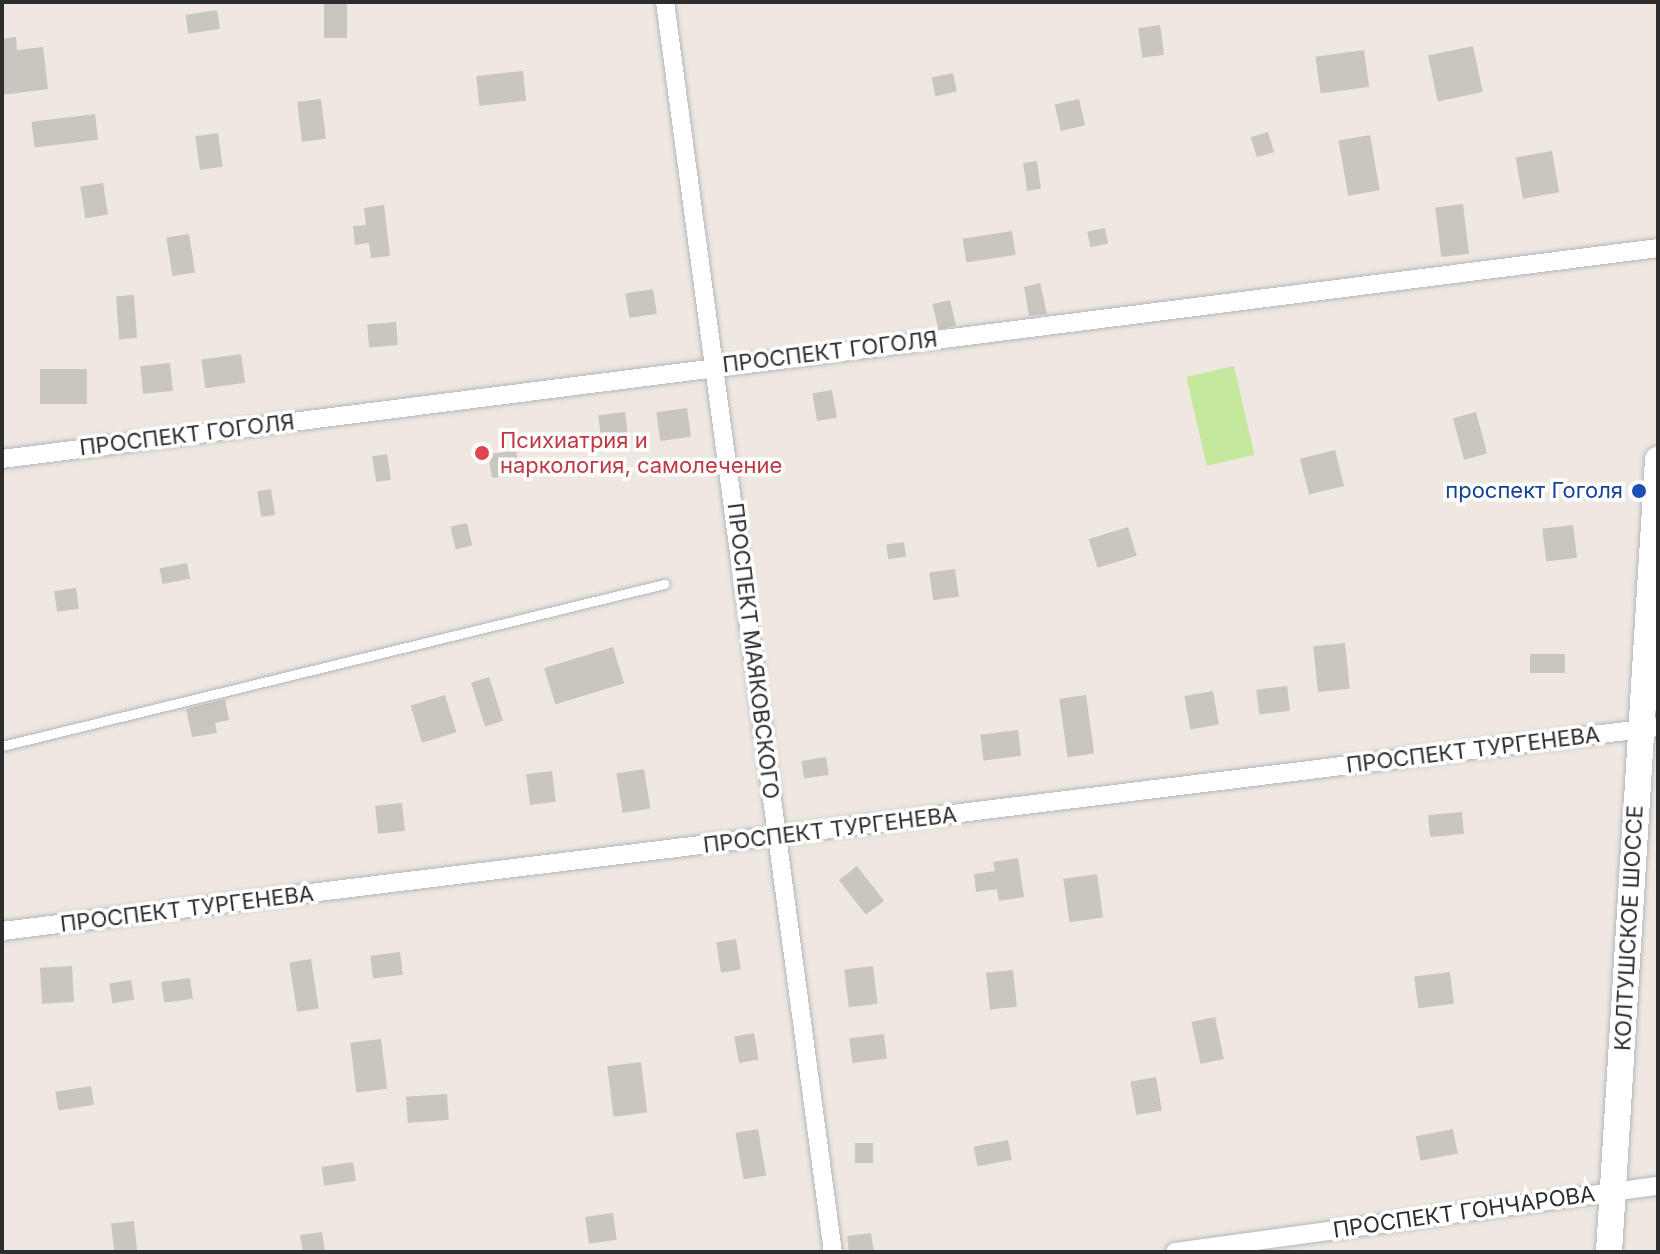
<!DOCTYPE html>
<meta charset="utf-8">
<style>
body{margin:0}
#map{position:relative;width:1660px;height:1254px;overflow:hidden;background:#eee8e0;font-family:Inter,sans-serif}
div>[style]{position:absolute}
.pitch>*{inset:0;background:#c4e89c;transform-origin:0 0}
.building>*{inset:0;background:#c9c5bf;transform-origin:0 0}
.roads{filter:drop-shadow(0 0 2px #b3b6bf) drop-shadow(0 0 2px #b3b6bf)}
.service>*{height:9px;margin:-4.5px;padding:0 4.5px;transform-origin:4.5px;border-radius:4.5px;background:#fff}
.minor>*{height:18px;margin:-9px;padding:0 9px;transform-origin:9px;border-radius:9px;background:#fff}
.secondary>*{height:26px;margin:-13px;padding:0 13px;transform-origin:13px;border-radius:13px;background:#fff}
.dots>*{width:22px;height:22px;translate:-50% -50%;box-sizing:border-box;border:4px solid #fff;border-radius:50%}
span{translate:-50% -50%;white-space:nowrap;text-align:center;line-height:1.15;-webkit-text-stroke:7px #fff;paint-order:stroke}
.street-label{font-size:22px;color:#2d2d2d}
.health-label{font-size:22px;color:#be3a42}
.left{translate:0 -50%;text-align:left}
.transit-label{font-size:22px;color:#164399}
.right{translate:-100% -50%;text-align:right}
.frame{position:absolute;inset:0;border:4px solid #2d2d2d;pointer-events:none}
</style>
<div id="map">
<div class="pitch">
<i style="left:1234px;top:366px;width:91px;height:49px;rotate:77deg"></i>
</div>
<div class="building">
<i style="left:324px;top:2px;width:23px;height:36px"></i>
<i style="left:217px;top:10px;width:19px;height:32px;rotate:81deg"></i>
<i style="left:1160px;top:25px;width:30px;height:22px;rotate:82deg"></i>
<i style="clip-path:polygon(16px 37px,17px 50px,43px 47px,48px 89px,2px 95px,2px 39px)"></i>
<i style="left:1473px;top:46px;width:47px;height:46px;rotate:78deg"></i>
<i style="left:1364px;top:50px;width:37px;height:49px;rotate:82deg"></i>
<i style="left:523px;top:71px;width:30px;height:47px;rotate:84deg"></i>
<i style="left:953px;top:73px;width:19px;height:22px;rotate:78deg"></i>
<i style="left:321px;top:99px;width:40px;height:24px;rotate:83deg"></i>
<i style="left:1079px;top:99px;width:27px;height:25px;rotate:77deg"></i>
<i style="left:95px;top:114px;width:26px;height:64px;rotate:83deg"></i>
<i style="left:1268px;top:132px;width:21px;height:18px;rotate:73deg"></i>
<i style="left:218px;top:133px;width:34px;height:23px;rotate:82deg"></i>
<i style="left:1370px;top:135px;width:56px;height:32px;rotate:80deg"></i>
<i style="left:1552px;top:151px;width:42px;height:37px;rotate:80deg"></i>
<i style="left:1037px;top:161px;width:28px;height:14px;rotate:82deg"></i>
<i style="left:103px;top:183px;width:32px;height:23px;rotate:81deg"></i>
<i style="left:1463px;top:204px;width:50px;height:28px;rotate:83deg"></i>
<i style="clip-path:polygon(384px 205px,390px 256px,371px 258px,369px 243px,355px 245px,353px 226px,366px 225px,364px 208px)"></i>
<i style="left:1105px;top:228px;width:16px;height:18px;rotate:79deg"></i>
<i style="left:1012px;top:231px;width:24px;height:50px;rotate:81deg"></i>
<i style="left:189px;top:234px;width:39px;height:23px;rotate:81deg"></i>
<i style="clip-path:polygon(1040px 283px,1047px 314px,1029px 316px,1024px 287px)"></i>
<i style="left:653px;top:289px;width:25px;height:28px;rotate:81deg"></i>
<i style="left:134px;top:295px;width:43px;height:18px;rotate:86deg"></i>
<i style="left:950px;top:300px;width:26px;height:18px;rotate:77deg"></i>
<i style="left:396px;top:322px;width:23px;height:29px;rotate:85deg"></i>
<i style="left:241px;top:354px;width:29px;height:40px;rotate:82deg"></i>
<i style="left:170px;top:363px;width:28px;height:30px;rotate:84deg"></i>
<i style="left:40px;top:369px;width:47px;height:35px"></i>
<i style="left:832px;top:390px;width:28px;height:20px;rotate:80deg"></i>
<i style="left:687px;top:408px;width:29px;height:31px;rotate:82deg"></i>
<i style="left:625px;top:412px;width:26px;height:27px;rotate:83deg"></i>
<i style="left:1476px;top:412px;width:43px;height:24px;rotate:75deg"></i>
<i style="left:516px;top:450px;width:24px;height:28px;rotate:81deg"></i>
<i style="left:1335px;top:450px;width:37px;height:36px;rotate:76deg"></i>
<i style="left:387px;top:454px;width:26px;height:15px;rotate:81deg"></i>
<i style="left:271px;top:489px;width:26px;height:14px;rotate:81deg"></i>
<i style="left:467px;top:523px;width:23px;height:17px;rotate:77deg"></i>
<i style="left:1573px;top:525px;width:33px;height:31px;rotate:83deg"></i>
<i style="left:1128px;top:527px;width:30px;height:41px;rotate:73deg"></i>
<i style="left:904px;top:542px;width:15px;height:18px;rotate:82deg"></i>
<i style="left:187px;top:563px;width:16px;height:28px;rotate:79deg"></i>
<i style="left:955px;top:569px;width:28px;height:26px;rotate:82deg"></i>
<i style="left:76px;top:588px;width:21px;height:22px;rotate:82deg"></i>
<i style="left:1345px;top:643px;width:46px;height:32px;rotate:84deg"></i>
<i style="left:613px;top:647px;width:38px;height:72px;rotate:73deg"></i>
<i style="left:1530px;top:654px;width:35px;height:19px"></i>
<i style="left:489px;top:677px;width:46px;height:19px;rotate:72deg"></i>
<i style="left:1287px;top:686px;width:25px;height:31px;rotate:83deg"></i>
<i style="left:1213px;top:691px;width:34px;height:29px;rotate:80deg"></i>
<i style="left:445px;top:695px;width:39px;height:36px;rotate:73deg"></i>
<i style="left:1086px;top:695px;width:59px;height:27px;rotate:82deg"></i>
<i style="clip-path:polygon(225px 699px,229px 720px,215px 723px,217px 733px,192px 737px,186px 709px)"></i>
<i style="left:1018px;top:730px;width:26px;height:38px;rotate:83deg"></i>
<i style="left:826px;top:757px;width:18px;height:25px;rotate:81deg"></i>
<i style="left:644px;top:769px;width:40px;height:28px;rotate:81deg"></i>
<i style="left:552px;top:771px;width:31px;height:26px;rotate:83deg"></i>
<i style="left:402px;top:803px;width:28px;height:27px;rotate:84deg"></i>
<i style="left:1462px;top:812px;width:22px;height:34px;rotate:85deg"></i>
<i style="clip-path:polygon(1018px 858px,1024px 897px,999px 901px,997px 889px,976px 892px,974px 874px,995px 871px,993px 862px)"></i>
<i style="left:857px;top:866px;width:44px;height:23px;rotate:52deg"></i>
<i style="left:1097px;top:874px;width:44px;height:34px;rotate:82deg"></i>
<i style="left:736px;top:939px;width:31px;height:20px;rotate:81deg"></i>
<i style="left:400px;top:952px;width:23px;height:30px;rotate:83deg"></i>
<i style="left:311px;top:959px;width:50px;height:22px;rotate:81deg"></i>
<i style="left:72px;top:966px;width:36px;height:32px;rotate:87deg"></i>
<i style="left:873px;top:966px;width:38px;height:29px;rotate:83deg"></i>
<i style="left:1013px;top:970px;width:37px;height:27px;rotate:84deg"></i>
<i style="left:1450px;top:972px;width:32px;height:36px;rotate:83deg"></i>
<i style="left:190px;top:978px;width:21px;height:29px;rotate:82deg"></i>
<i style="left:131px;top:980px;width:20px;height:22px;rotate:81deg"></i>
<i style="left:1215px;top:1017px;width:43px;height:24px;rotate:78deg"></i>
<i style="left:754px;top:1033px;width:27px;height:20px;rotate:80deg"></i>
<i style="left:884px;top:1034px;width:25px;height:35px;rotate:83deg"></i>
<i style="left:381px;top:1039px;width:50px;height:31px;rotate:83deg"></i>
<i style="left:641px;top:1062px;width:51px;height:34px;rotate:83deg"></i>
<i style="left:1156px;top:1077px;width:34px;height:26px;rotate:80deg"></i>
<i style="left:91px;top:1086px;width:19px;height:36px;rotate:81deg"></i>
<i style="left:447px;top:1094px;width:26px;height:41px;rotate:86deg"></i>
<i style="left:758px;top:1129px;width:47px;height:23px;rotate:80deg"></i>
<i style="left:1453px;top:1129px;width:25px;height:38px;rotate:79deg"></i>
<i style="left:1008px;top:1140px;width:20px;height:35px;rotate:79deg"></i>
<i style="left:873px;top:1143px;width:20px;height:18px;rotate:90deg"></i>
<i style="left:353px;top:1162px;width:19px;height:32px;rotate:81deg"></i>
<i style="left:613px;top:1213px;width:27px;height:28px;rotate:82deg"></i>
<i style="left:134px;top:1221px;width:31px;height:23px;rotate:84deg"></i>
<i style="clip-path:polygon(322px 1232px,325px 1252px,303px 1252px,300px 1235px)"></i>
<i style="clip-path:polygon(871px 1233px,874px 1252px,849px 1252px,847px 1236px)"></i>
</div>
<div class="roads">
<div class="service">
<i style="left:2px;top:746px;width:682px;rotate:-13.75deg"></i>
</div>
<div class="minor">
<i style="left:665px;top:2px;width:1261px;rotate:82.35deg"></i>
<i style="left:2px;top:459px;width:1669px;rotate:-7.26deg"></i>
<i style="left:2px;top:931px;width:1669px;rotate:-7.02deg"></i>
<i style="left:1175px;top:1252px;width:487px;rotate:-7.8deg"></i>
</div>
<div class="secondary">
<i style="left:1609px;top:1252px;width:794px;rotate:-86.46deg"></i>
</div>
</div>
<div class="dots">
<i style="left:482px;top:453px;background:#e0444e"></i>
<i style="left:1639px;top:491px;background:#1a4fb4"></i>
</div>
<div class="street-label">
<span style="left:830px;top:352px;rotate:-7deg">ПРОСПЕКТ ГОГОЛЯ</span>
<span style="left:187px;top:435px;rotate:-7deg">ПРОСПЕКТ ГОГОЛЯ</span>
<span style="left:753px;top:651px;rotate:83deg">ПРОСПЕКТ МАЯКОВСКОГО</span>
<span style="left:1473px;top:750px;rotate:-7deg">ПРОСПЕКТ ТУРГЕНЕВА</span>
<span style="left:830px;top:830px;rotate:-7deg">ПРОСПЕКТ ТУРГЕНЕВА</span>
<span style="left:187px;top:909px;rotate:-7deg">ПРОСПЕКТ ТУРГЕНЕВА</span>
<span style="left:1629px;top:928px;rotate:-87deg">КОЛТУШСКОЕ ШОССЕ</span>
<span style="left:1464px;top:1212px;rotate:-8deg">ПРОСПЕКТ ГОНЧАРОВА</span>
</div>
<div class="health-label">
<span class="left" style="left:500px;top:453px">Психиатрия и<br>наркология, самолечение</span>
</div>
<div class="transit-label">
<span class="right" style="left:1623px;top:491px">проспект Гоголя</span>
</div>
<div class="frame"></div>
</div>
